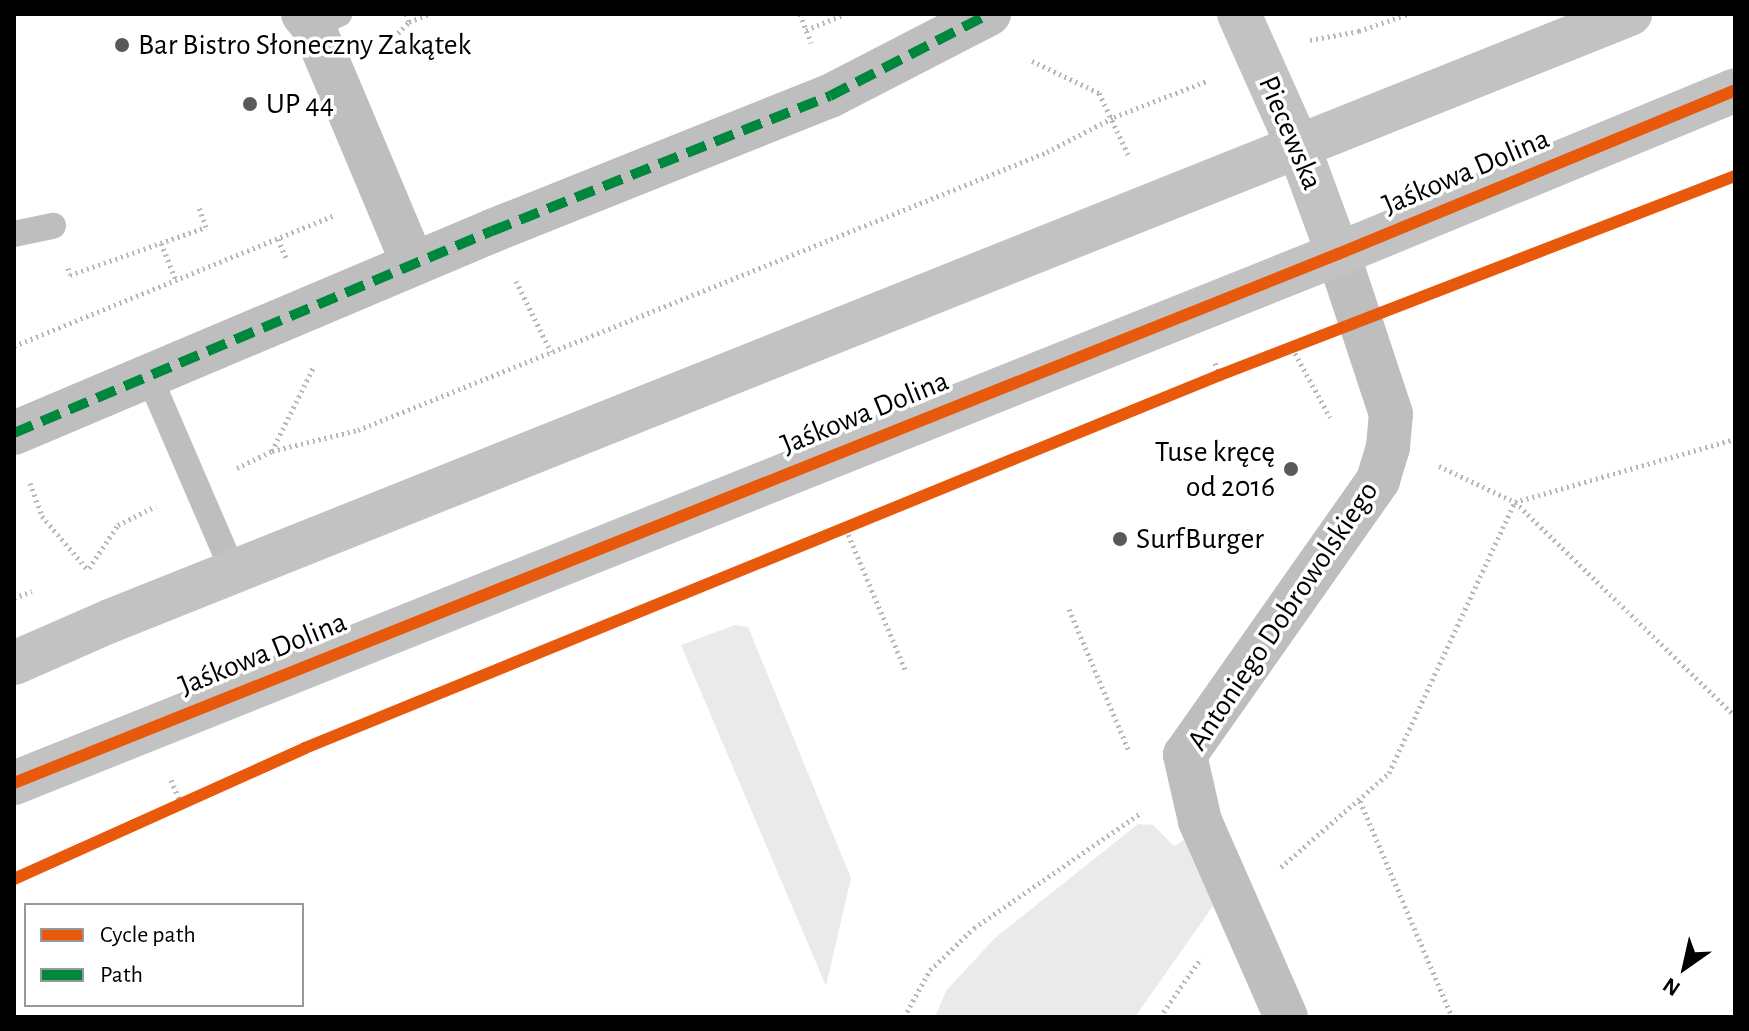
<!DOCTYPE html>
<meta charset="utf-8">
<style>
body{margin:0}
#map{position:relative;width:1749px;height:1031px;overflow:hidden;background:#fff;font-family:"Alegreya Sans",sans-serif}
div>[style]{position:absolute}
.green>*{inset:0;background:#eaeaea}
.path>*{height:5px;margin-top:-2.5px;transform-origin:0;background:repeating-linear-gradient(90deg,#b8b8b8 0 2px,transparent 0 6px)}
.lane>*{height:26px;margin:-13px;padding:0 13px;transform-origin:13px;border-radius:13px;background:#bebebe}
.street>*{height:44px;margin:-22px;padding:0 22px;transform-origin:22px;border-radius:22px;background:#bebebe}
.secondary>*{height:44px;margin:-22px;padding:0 22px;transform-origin:22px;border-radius:22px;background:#c2c2c2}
.quiet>*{height:10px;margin-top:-5px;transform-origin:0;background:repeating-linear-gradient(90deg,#00873e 0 20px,transparent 0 30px)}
.cycleway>*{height:12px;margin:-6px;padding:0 6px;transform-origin:6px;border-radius:6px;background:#e8590c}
.dots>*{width:22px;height:22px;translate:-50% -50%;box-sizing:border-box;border:4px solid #fff;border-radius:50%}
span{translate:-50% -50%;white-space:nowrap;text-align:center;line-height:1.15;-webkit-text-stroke:7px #fff;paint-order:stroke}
.poi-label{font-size:30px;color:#000}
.left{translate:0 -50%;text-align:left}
.right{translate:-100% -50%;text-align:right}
.street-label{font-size:30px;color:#000}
.frame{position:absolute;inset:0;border:16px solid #000;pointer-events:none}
.legend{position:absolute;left:24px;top:903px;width:280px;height:104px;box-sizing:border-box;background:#fff;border:2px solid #999;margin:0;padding:10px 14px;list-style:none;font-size:24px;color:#000}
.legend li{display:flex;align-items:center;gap:16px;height:40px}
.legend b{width:40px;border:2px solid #999}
.north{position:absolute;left:1645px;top:927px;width:80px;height:80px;-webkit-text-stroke:6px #fff;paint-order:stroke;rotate:214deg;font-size:22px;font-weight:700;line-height:32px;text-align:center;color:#000}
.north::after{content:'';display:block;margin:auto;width:28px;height:36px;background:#000;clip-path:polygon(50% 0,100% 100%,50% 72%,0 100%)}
</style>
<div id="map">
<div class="green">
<i style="clip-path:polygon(735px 625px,748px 627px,851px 878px,826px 986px,681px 645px)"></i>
<i style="clip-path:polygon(1138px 824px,1153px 825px,1174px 846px,1184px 840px,1213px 906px,1135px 1017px,935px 1017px,946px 991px,995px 938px)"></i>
</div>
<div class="path">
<i style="left:406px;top:14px;width:9px;rotate:69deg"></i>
<i style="left:800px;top:14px;width:31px;rotate:69deg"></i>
<i style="left:806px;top:30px;width:42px;rotate:-22.3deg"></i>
<i style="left:1310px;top:40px;width:50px;rotate:-10.4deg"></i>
<i style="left:1359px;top:31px;width:52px;rotate:-19.1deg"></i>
<i style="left:381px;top:50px;width:40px;rotate:-45deg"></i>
<i style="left:409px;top:22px;width:22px;rotate:-22deg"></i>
<i style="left:1032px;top:61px;width:74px;rotate:25.5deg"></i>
<i style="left:1099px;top:93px;width:68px;rotate:64.6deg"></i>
<i style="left:278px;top:239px;width:23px;rotate:67deg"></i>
<i style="left:161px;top:243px;width:40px;rotate:68deg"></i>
<i style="left:68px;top:268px;width:7px;rotate:74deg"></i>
<i style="left:70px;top:275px;width:144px;rotate:-19.4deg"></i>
<i style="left:206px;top:227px;width:20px;rotate:-110deg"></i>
<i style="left:516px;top:281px;width:79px;rotate:63.8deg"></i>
<i style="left:14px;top:346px;width:347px;rotate:-22.2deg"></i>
<i style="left:1292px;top:348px;width:79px;rotate:61.2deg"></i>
<i style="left:1215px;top:363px;width:13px;rotate:67deg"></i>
<i style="left:272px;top:451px;width:93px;rotate:-63.7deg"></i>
<i style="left:1439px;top:466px;width:84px;rotate:25.3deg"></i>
<i style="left:1515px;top:502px;width:307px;rotate:44.2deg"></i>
<i style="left:237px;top:468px;width:39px;rotate:-26deg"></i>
<i style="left:272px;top:451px;width:89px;rotate:-13.7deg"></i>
<i style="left:358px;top:430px;width:743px;rotate:-21.97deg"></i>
<i style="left:1047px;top:152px;width:76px;rotate:-27.6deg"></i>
<i style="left:1114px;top:117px;width:100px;rotate:-21.2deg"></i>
<i style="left:30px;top:483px;width:35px;rotate:70deg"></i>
<i style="left:42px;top:516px;width:71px;rotate:49.6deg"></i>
<i style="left:846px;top:529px;width:155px;rotate:67.2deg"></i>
<i style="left:89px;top:568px;width:52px;rotate:-56deg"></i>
<i style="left:118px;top:525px;width:42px;rotate:-26.6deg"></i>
<i style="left:14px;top:598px;width:19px;rotate:-21deg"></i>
<i style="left:1069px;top:609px;width:154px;rotate:67.1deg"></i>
<i style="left:171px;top:780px;width:26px;rotate:67deg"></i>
<i style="left:1360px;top:801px;width:235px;rotate:66.9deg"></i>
<i style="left:1281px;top:867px;width:143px;rotate:-41deg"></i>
<i style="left:1389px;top:773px;width:299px;rotate:-65.1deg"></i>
<i style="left:1515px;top:502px;width:229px;rotate:-16deg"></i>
<i style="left:904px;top:1017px;width:54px;rotate:-61deg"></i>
<i style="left:930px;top:970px;width:61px;rotate:-43.7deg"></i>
<i style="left:974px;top:928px;width:204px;rotate:-34.6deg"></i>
<i style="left:1160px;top:1017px;width:72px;rotate:-55.2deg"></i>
</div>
<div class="lane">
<i style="left:313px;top:26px;width:29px;rotate:-25deg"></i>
<i style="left:14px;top:234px;width:40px;rotate:-12deg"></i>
<i style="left:149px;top:376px;width:215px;rotate:66.7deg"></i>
</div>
<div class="street">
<i style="left:303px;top:14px;width:16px;rotate:50deg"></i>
<i style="left:313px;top:26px;width:258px;rotate:67.2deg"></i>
<i style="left:14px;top:433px;width:519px;rotate:-22.91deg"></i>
<i style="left:492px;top:231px;width:364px;rotate:-21.8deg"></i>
<i style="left:830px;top:96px;width:179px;rotate:-27.3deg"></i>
<i style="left:1286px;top:1017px;width:214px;rotate:-113.7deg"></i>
<i style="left:1200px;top:821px;width:68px;rotate:-102.8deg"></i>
<i style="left:1185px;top:755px;width:336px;rotate:-54.9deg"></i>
<i style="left:1378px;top:480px;width:34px;rotate:-73deg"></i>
<i style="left:1388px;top:447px;width:33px;rotate:-85deg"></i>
<i style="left:1391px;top:414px;width:169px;rotate:-108.3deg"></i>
</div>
<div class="secondary">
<i style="left:1239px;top:14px;width:147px;rotate:65.9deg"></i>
<i style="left:1299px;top:148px;width:113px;rotate:69.8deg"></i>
<i style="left:14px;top:663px;width:105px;rotate:-23.6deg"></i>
<i style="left:110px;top:621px;width:1637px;rotate:-21.77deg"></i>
<i style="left:14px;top:783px;width:1426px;rotate:-21.78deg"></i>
<i style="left:1338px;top:254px;width:430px;rotate:-22.4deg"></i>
</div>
<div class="quiet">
<i style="left:14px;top:433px;width:519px;rotate:-22.91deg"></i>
<i style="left:492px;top:231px;width:364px;rotate:-21.8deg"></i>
<i style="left:830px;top:96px;width:179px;rotate:-27.3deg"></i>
</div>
<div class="cycleway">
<i style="left:14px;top:783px;width:1426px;rotate:-21.78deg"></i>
<i style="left:1338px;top:254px;width:430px;rotate:-22.4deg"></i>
<i style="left:14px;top:879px;width:319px;rotate:-24.2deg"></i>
<i style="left:305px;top:748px;width:988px;rotate:-22.18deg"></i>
<i style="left:1220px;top:375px;width:552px;rotate:-21.13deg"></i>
</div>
<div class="dots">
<i style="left:122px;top:45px;background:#595959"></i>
<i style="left:250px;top:104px;background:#595959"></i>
<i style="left:1291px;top:469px;background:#595959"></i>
<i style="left:1120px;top:539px;background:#595959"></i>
</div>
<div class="poi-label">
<span class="left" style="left:138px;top:45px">Bar Bistro Słoneczny Zakątek</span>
<span class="left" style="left:266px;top:104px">UP 44</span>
<span class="right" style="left:1275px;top:469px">Tuse kręcę<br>od 2016</span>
<span class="left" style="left:1136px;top:539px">SurfBurger</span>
</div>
<div class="street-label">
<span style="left:1290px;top:133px;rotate:67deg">Piecewska</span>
<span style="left:1466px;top:172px;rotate:-23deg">Jaśkowa Dolina</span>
<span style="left:865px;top:413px;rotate:-22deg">Jaśkowa Dolina</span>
<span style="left:1283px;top:616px;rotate:-56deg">Antoniego Dobrowolskiego</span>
<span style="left:263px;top:654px;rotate:-22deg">Jaśkowa Dolina</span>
</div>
<div class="frame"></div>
<ul class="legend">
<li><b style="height:10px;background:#e8590c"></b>Cycle path</li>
<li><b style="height:10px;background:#00873e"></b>Path</li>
</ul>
<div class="north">N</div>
</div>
